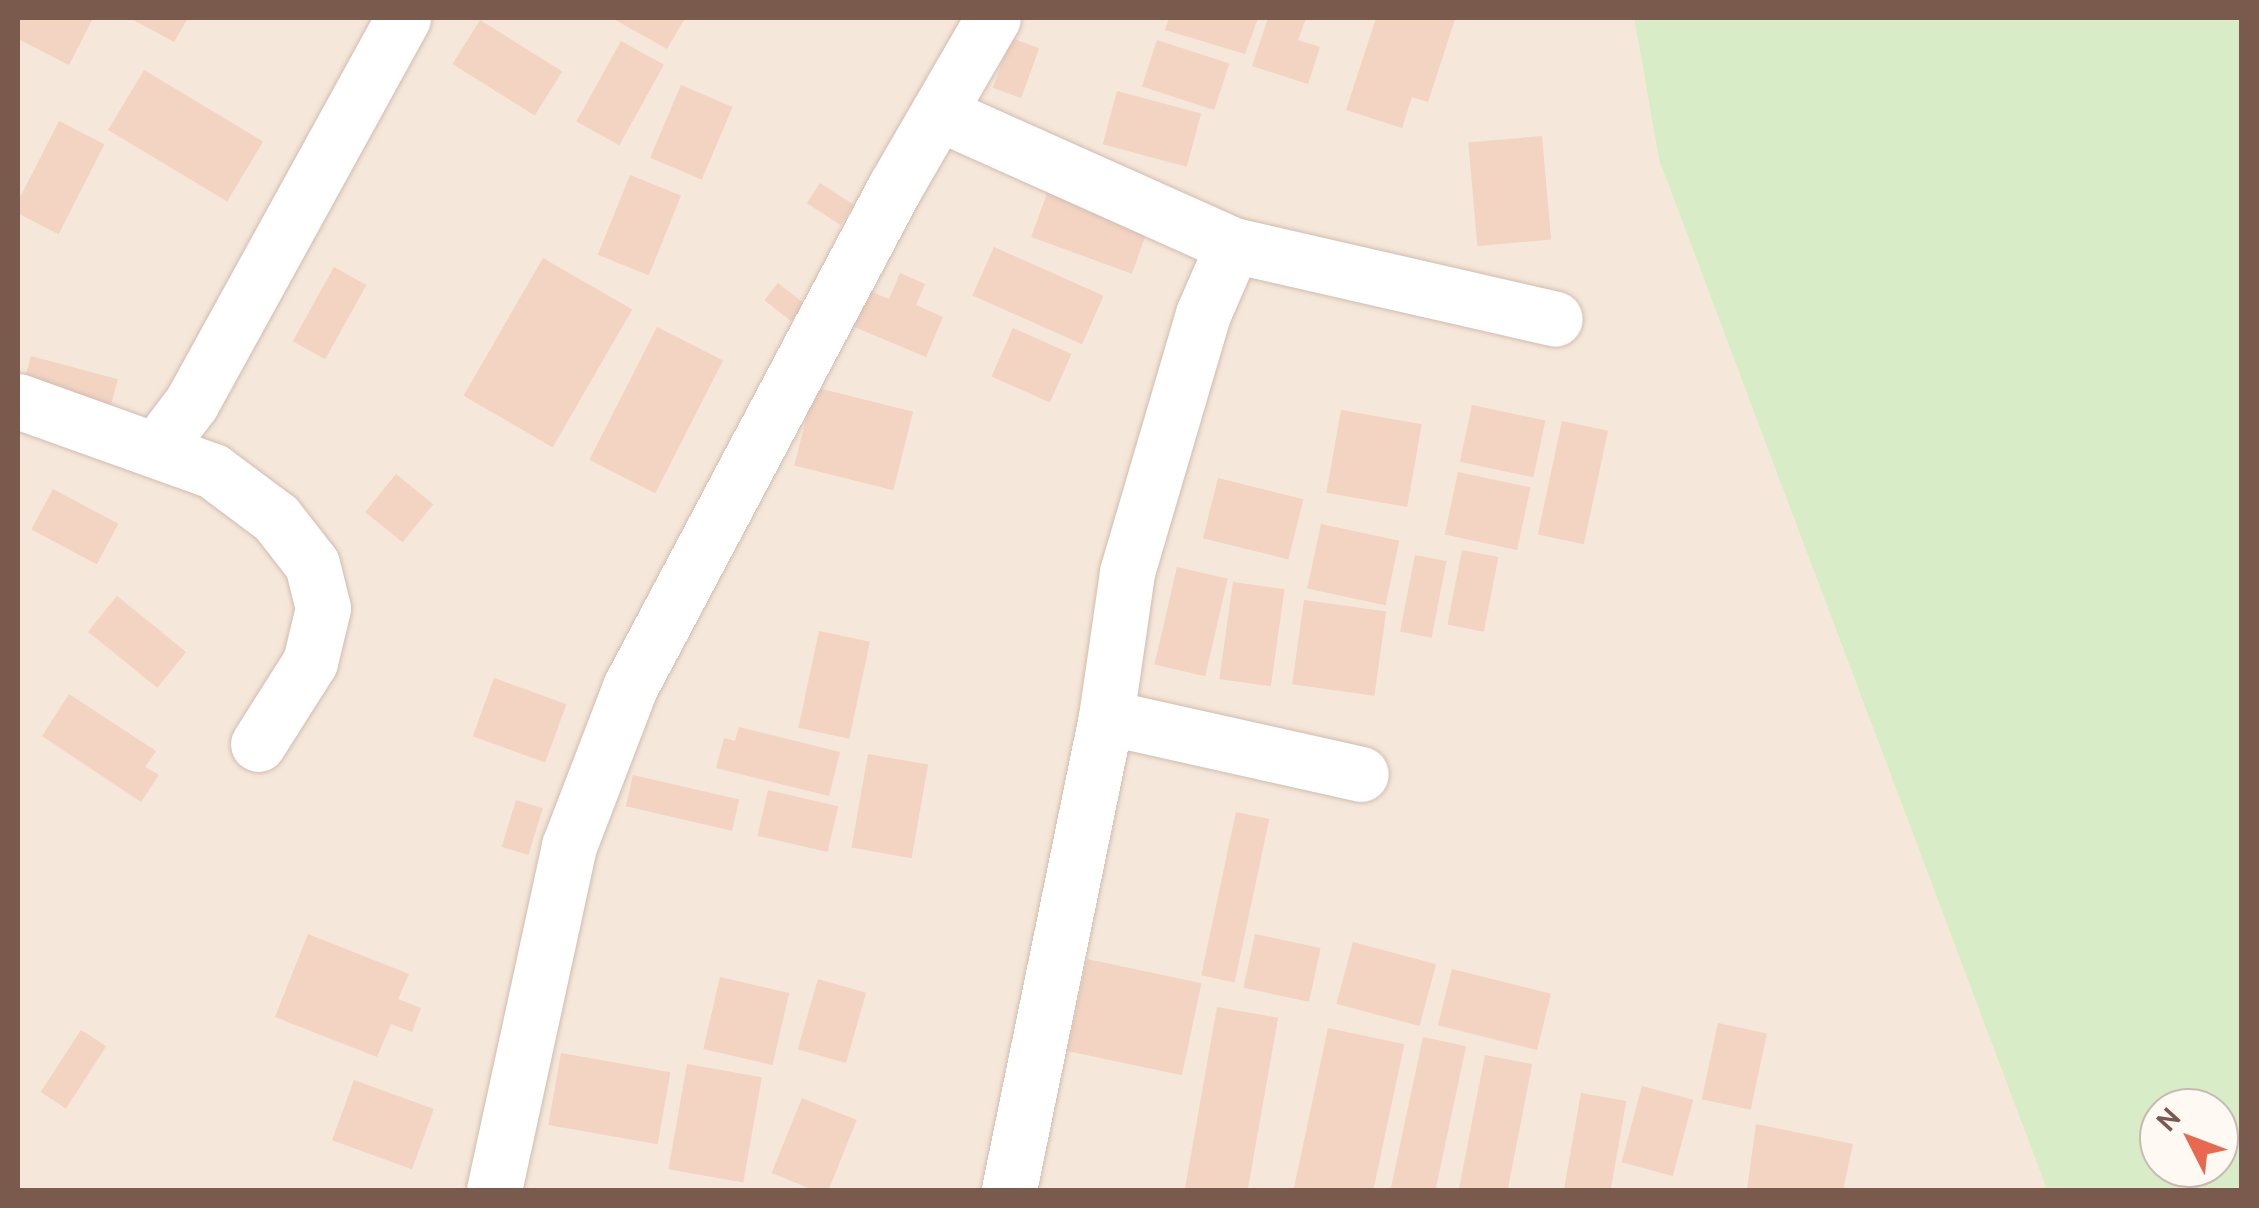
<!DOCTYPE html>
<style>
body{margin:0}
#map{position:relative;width:2259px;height:1208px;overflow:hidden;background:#fdf5eb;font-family:Cabin,sans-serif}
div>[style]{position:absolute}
.residential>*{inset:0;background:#f5e7d9}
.green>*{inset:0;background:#d9ecc8}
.building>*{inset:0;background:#f3d3c2;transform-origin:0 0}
.roads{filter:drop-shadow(0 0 2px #d1bcaf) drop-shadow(0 0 2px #d1bcaf)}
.minor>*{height:55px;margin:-27.5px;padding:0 27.5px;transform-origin:27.5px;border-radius:27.5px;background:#fff}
span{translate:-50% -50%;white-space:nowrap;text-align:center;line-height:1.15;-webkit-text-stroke:9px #fff9f3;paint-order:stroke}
.frame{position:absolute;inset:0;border:20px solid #7a5a4d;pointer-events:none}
.north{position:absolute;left:2139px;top:1088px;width:100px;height:100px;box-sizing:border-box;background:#fff9f3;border:2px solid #cab9b1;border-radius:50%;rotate:312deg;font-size:28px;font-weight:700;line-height:40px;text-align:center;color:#7a5a4d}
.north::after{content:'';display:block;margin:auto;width:35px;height:45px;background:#e86850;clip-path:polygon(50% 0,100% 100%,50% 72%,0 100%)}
</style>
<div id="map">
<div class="residential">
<i style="clip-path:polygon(18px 18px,1634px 18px,1659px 160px,2047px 1190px,18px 1190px)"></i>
</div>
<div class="green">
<i style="clip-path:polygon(evenodd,1634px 18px,2241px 18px,2241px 1190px,2047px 1190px,1659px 160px,1634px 18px,2159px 1108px,2219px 1108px,2219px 1168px,2159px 1168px,2159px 1108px)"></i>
</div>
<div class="building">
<i style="clip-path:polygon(18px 18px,93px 18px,69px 65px,18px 39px)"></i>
<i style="clip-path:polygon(130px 18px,188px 18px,174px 42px)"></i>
<i style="clip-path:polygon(612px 18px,685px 18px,667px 49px)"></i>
<i style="clip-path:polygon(1169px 18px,1258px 18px,1245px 54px,1165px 30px)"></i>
<i style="clip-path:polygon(1268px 18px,1306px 18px,1298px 40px,1320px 47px,1308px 84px,1252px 66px)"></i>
<i style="clip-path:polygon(1376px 18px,1455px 19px,1428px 102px,1412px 97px,1402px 128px,1346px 110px)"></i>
<i style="left:480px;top:20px;width:97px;height:52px;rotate:32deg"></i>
<i style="left:1011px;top:38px;width:30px;height:53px;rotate:20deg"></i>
<i style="left:1157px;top:40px;width:76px;height:49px;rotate:18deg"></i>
<i style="left:621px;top:41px;width:49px;height:92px;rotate:29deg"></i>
<i style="left:144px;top:70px;width:139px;height:70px;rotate:31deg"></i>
<i style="left:681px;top:85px;width:56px;height:79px;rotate:23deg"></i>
<i style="left:1117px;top:91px;width:87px;height:55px;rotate:15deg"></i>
<i style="left:59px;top:121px;width:51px;height:101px;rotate:27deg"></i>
<i style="left:1542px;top:136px;width:104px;height:74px;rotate:85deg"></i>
<i style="left:630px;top:175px;width:55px;height:86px;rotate:22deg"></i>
<i style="left:820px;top:183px;width:40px;height:24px;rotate:33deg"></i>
<i style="left:1048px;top:191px;width:107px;height:49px;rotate:20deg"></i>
<i style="left:994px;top:247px;width:120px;height:53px;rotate:24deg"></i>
<i style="left:543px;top:258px;width:103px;height:159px;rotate:30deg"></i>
<i style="left:334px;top:267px;width:37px;height:85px;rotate:29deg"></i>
<i style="clip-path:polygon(900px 273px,925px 284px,916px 305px,943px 317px,926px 357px,840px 321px,855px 285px,889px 299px)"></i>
<i style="left:778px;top:283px;width:34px;height:22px;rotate:38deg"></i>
<i style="left:657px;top:327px;width:74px;height:149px;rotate:27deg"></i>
<i style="left:1013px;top:328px;width:64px;height:53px;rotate:24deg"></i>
<i style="left:31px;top:356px;width:90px;height:32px;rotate:15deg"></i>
<i style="left:814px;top:387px;width:102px;height:81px;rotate:14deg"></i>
<i style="left:1472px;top:405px;width:75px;height:58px;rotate:12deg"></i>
<i style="left:1341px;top:410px;width:82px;height:84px;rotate:10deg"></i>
<i style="left:1562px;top:421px;width:47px;height:116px;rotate:12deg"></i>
<i style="left:1458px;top:472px;width:74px;height:64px;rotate:12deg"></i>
<i style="left:396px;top:474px;width:48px;height:49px;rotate:39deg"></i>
<i style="left:1218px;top:478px;width:88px;height:62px;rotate:14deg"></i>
<i style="left:53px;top:489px;width:74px;height:46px;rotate:28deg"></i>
<i style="left:1321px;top:524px;width:80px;height:66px;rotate:12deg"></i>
<i style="left:1462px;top:550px;width:37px;height:76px;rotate:11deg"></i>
<i style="left:1415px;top:555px;width:32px;height:78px;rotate:11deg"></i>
<i style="left:1177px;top:567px;width:52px;height:100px;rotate:13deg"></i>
<i style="left:1233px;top:582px;width:52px;height:98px;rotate:8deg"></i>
<i style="left:117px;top:596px;width:89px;height:46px;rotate:39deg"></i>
<i style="left:1304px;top:600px;width:83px;height:85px;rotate:8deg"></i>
<i style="left:819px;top:631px;width:52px;height:99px;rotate:12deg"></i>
<i style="left:494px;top:678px;width:77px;height:62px;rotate:20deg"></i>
<i style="clip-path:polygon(69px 694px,156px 751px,145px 767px,159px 775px,141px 802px,42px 736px)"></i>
<i style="clip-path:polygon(739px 727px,840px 752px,829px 796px,716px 768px,724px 738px,735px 741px)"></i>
<i style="left:868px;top:754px;width:61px;height:95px;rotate:10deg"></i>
<i style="left:633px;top:775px;width:109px;height:32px;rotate:13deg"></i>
<i style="left:768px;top:790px;width:72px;height:47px;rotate:13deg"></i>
<i style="left:516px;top:800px;width:28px;height:49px;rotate:17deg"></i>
<i style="left:1236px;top:812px;width:34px;height:167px;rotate:12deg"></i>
<i style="clip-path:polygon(308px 934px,409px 974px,398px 999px,421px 1008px,412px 1032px,391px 1024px,377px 1057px,275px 1017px)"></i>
<i style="left:1255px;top:934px;width:67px;height:55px;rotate:12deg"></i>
<i style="left:1353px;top:942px;width:86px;height:64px;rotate:15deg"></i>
<i style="left:1087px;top:959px;width:117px;height:94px;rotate:12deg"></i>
<i style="left:1452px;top:969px;width:102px;height:58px;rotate:14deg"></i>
<i style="left:720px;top:977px;width:71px;height:74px;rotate:13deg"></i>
<i style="left:818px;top:979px;width:50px;height:73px;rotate:16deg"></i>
<i style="left:1217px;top:1007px;width:62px;height:185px;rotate:10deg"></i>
<i style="left:1718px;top:1023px;width:50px;height:78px;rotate:12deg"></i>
<i style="left:1328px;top:1028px;width:78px;height:166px;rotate:12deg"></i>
<i style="left:81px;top:1030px;width:30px;height:74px;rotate:33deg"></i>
<i style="left:1423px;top:1037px;width:44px;height:157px;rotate:12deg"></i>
<i style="left:561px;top:1053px;width:111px;height:73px;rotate:10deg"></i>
<i style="left:1485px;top:1055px;width:48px;height:138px;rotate:11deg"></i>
<i style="left:687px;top:1064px;width:76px;height:107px;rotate:10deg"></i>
<i style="left:354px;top:1080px;width:85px;height:64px;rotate:20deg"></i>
<i style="left:1642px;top:1086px;width:53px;height:79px;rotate:15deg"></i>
<i style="left:1581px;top:1093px;width:46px;height:99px;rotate:10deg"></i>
<i style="left:802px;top:1098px;width:59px;height:81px;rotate:22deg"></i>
<i style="clip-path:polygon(1756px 1124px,1853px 1144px,1843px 1190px,1747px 1190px)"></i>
</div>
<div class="roads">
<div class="minor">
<i style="left:938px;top:113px;width:323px;rotate:24.1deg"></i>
<i style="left:1233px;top:245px;width:75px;rotate:113.5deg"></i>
<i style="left:1203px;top:314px;width:270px;rotate:106.4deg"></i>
<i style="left:1127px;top:573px;width:146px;rotate:98.3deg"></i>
<i style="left:1106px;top:717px;width:483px;rotate:101.6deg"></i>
<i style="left:1233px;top:245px;width:330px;rotate:12.9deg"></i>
<i style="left:18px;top:401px;width:207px;rotate:19.7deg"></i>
<i style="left:213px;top:471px;width:79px;rotate:36.7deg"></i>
<i style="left:276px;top:518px;width:58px;rotate:52deg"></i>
<i style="left:312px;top:564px;width:45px;rotate:76deg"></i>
<i style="left:323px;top:608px;width:56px;rotate:103.5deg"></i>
<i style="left:310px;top:662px;width:97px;rotate:122.4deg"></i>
<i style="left:158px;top:447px;width:56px;rotate:-52.9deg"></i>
<i style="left:192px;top:402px;width:438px;rotate:-61.2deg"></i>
<i style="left:1106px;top:717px;width:261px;rotate:12.6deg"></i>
<i style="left:494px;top:1190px;width:352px;rotate:-77.7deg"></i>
<i style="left:569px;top:846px;width:170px;rotate:-69deg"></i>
<i style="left:630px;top:687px;width:566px;rotate:-62.08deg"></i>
<i style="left:895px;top:187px;width:195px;rotate:-59.9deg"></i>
</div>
</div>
<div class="frame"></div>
<div class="north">N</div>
</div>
